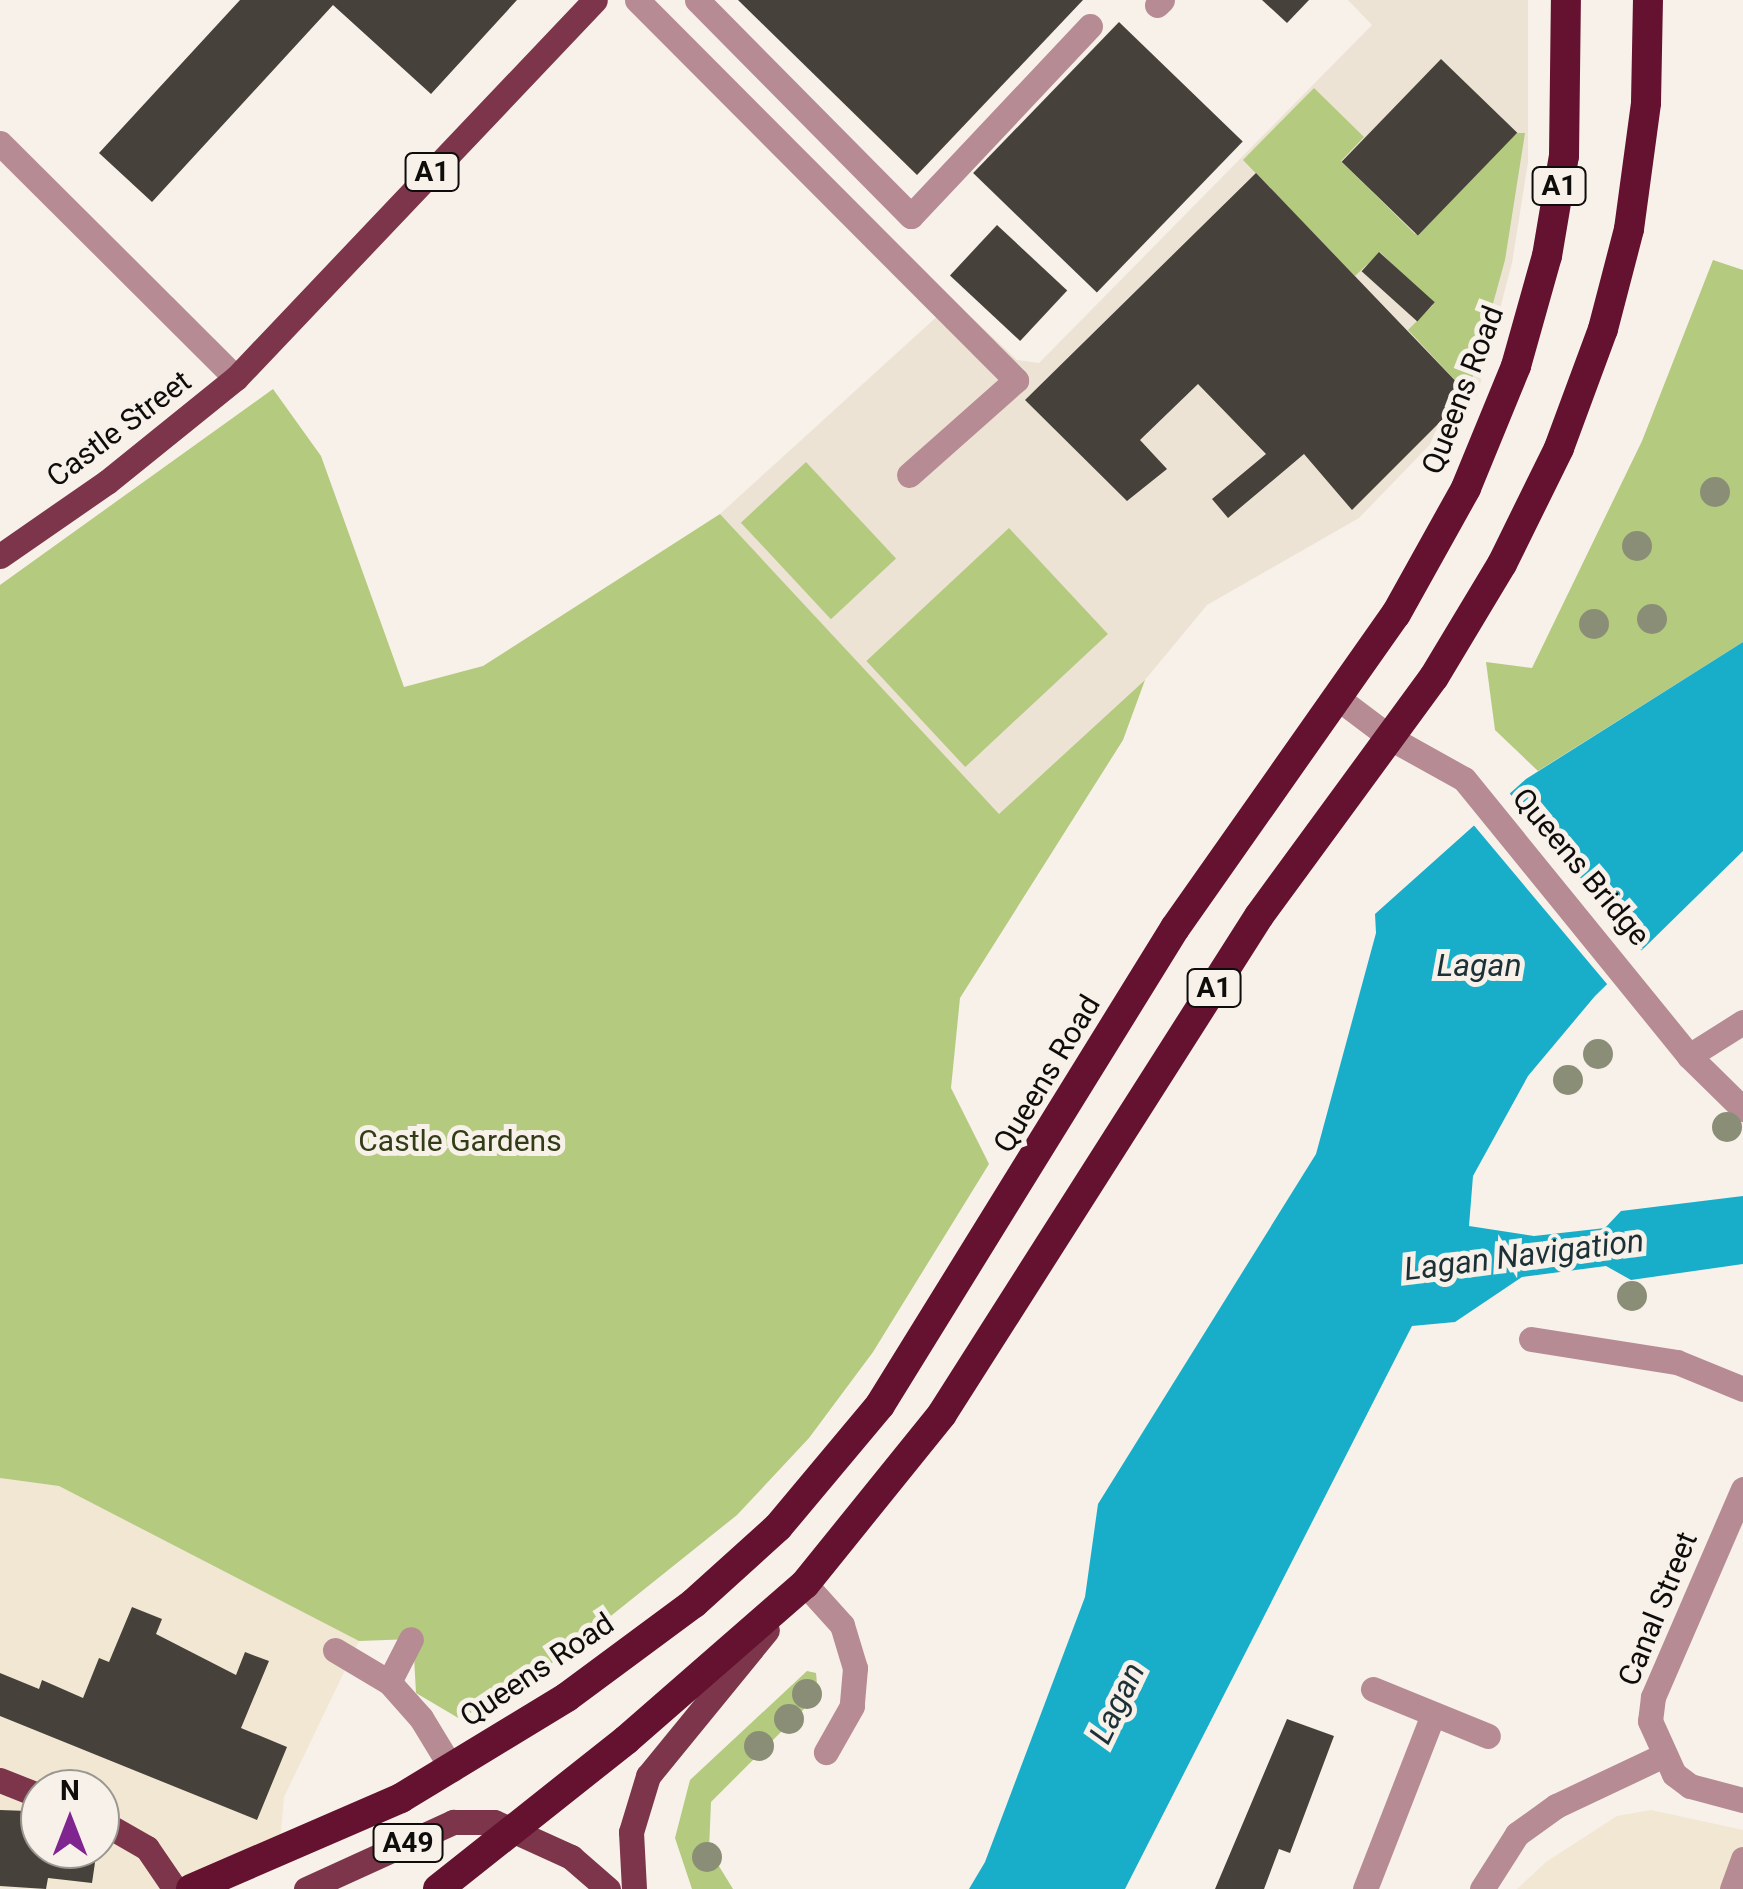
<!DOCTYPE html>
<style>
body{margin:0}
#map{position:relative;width:1743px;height:1889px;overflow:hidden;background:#f7f1e9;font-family:Roboto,sans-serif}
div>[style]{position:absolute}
.commercial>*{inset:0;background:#f1e7d2}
.built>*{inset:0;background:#ece3d5}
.green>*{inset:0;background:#b3ca7f;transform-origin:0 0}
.water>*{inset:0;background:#18aeca}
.pier>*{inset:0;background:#f7f1e9;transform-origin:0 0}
.building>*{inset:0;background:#46413b;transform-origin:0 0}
.minor>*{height:25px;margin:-12.5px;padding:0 12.5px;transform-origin:12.5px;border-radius:12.5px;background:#b68b94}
.major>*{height:25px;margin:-12.5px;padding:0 12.5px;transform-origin:12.5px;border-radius:12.5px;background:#7c354a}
.highway>*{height:30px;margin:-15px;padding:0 15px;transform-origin:15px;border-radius:15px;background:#651130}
.trees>*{width:30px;height:30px;margin:-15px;border-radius:50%;background:#8b8e76}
span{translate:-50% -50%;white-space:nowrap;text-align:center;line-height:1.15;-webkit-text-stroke:10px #f7f1e9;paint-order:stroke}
.shield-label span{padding:2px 8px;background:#f7f1e9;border:2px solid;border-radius:8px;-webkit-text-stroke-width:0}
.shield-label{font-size:28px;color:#0f0d0b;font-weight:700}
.street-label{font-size:30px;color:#0f0d0b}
.park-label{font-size:30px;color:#323d17}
.water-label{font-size:32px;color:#1b3137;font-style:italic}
.north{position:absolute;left:20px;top:1769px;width:100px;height:100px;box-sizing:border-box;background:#f7f1e9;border:2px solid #9a9690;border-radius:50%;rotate:0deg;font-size:28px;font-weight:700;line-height:40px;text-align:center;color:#0f0d0b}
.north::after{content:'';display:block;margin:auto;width:35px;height:45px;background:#802490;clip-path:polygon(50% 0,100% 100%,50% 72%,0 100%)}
</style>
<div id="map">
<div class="commercial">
<i style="clip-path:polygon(evenodd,0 1478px,59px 1486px,359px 1641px,284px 1797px,280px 1841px,160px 1889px,0 1889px,0 1478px,40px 1789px,100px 1789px,100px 1849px,40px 1849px,40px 1789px)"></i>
<i style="clip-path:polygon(1651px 1810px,1743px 1830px,1743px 1889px,1517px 1889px,1546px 1862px,1617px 1816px)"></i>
</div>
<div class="built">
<i style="clip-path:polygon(1348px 0,1528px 0,1528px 162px,1512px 263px,1477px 396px,1359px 518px,1207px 605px,1145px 680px,999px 815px,720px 514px,954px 301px,1017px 360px,1039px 363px,1372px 25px)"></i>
</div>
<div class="green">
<i style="clip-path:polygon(1314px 88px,1364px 137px,1341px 161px,1415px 234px,1517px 133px,1525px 133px,1505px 260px,1468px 394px,1408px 330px,1433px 305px,1380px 252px,1355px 276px,1243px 160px)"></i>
<i style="clip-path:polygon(1713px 260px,1743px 270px,1743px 642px,1538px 771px,1495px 730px,1486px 662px,1532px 668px,1642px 441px)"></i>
<i style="clip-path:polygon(273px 389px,321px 456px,404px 687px,483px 666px,720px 514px,999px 814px,1145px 680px,1123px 740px,960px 998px,951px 1088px,989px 1164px,873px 1352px,809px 1438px,737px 1515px,537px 1675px,460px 1719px,416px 1693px,413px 1639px,359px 1641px,59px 1486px,0 1478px,0 585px)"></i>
<i style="left:806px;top:462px;width:132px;height:89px;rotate:47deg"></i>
<i style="left:1009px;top:528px;width:145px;height:195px;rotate:47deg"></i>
<i style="clip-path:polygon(807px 1671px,816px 1673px,818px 1695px,711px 1802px,709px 1850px,733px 1889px,692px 1889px,675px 1838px,690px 1780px)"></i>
</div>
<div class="water">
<i style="clip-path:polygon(1743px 642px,1743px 851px,1595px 996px,1528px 1076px,1473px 1176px,1469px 1226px,1534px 1236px,1605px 1228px,1621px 1211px,1743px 1196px,1743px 1264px,1631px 1280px,1606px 1266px,1522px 1277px,1455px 1322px,1412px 1326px,1125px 1889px,969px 1889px,985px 1862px,1085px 1597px,1098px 1504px,1316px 1154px,1376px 933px,1375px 914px,1526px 779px)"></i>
</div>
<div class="pier">
<i style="left:1506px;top:789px;width:215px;height:48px;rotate:50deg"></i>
</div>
<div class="building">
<i style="clip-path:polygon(240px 0,517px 0,431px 94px,333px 5px,152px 202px,99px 153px)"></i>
<i style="clip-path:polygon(738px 0,1083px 0,917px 175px)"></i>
<i style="clip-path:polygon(1262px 0,1309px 0,1287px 23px)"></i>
<i style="left:1119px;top:22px;width:172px;height:210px;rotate:44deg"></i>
<i style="left:1441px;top:59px;width:106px;height:143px;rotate:44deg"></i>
<i style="clip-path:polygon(1256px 173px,1468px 394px,1352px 510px,1304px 454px,1228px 518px,1212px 499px,1266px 454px,1198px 384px,1140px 440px,1167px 469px,1127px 501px,1025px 400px)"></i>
<i style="left:997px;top:225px;width:96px;height:69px;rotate:43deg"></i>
<i style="left:1379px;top:252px;width:75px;height:26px;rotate:42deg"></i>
<i style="clip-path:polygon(132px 1607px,162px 1619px,156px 1634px,236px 1675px,245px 1652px,269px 1661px,241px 1728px,287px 1747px,257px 1820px,0 1716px,0 1673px,39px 1689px,42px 1680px,83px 1698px,99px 1658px,109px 1662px)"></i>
<i style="clip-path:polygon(1287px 1719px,1334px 1736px,1290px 1853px,1279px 1849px,1264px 1889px,1215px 1889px)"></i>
<i style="clip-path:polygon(0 1810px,28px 1811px,28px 1822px,40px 1823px,40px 1849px,97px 1849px,92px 1883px,48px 1878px,46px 1889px,0 1886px)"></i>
</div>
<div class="minor">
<i style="left:637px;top:0;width:537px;rotate:45.08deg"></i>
<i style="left:1016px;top:380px;width:143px;rotate:138.4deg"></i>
<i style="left:697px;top:0;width:304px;rotate:45.3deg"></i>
<i style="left:911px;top:216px;width:261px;rotate:-46.7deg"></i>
<i style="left:1157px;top:5px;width:7px;rotate:-45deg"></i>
<i style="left:0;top:143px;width:333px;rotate:44.9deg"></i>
<i style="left:1339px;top:699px;width:66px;rotate:37deg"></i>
<i style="left:1392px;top:739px;width:82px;rotate:29.1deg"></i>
<i style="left:1464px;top:779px;width:357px;rotate:50.9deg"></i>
<i style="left:1689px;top:1056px;width:76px;rotate:44.5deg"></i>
<i style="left:1689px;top:1056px;width:64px;rotate:-32.2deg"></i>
<i style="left:1531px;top:1339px;width:148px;rotate:9deg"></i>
<i style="left:1677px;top:1362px;width:71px;rotate:22.2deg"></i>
<i style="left:1743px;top:1489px;width:227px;rotate:113.4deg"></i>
<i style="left:1653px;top:1697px;width:24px;rotate:97deg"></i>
<i style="left:1650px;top:1721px;width:58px;rotate:65.6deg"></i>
<i style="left:1674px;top:1774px;width:20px;rotate:37deg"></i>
<i style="left:1690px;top:1786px;width:55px;rotate:14.8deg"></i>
<i style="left:805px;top:1584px;width:55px;rotate:47.9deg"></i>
<i style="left:842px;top:1625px;width:45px;rotate:73.2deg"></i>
<i style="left:855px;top:1668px;width:38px;rotate:95deg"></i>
<i style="left:852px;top:1706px;width:53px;rotate:119.5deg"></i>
<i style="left:335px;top:1650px;width:63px;rotate:30.7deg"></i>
<i style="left:389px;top:1682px;width:48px;rotate:48.4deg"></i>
<i style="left:421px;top:1718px;width:60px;rotate:58.7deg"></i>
<i style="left:389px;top:1682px;width:48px;rotate:-62.9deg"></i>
<i style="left:1373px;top:1689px;width:124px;rotate:22.2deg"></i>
<i style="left:1365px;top:1889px;width:187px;rotate:-68.7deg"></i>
<i style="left:1482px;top:1889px;width:65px;rotate:-57.5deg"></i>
<i style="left:1517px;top:1834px;width:48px;rotate:-35.7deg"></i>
<i style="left:1556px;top:1806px;width:117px;rotate:-25.3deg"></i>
<i style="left:1732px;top:1889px;width:32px;rotate:-70deg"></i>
</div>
<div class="major">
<i style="left:0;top:556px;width:130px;rotate:-34.7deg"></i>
<i style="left:107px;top:482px;width:166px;rotate:-38.9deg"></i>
<i style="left:236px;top:378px;width:521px;rotate:-46.48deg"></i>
<i style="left:0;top:1780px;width:43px;rotate:21.8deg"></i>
<i style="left:100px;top:1821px;width:54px;rotate:29.9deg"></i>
<i style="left:147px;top:1848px;width:50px;rotate:55.7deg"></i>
<i style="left:306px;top:1889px;width:162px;rotate:-24.5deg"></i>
<i style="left:453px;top:1822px;width:41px"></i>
<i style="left:494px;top:1822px;width:85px;rotate:24.4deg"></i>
<i style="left:571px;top:1857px;width:49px;rotate:40.9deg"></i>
<i style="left:634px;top:1889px;width:57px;rotate:-93deg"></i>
<i style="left:631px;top:1832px;width:59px;rotate:-73.1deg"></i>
<i style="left:648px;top:1776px;width:188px;rotate:-50.8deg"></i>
</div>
<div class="highway">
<i style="left:191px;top:1889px;width:229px;rotate:-23.4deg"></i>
<i style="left:401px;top:1798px;width:194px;rotate:-31.3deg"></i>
<i style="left:567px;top:1697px;width:158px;rotate:-36.5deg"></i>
<i style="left:694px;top:1603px;width:113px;rotate:-42.1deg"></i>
<i style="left:778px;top:1527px;width:159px;rotate:-50.1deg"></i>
<i style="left:880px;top:1405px;width:561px;rotate:-58.27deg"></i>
<i style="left:1175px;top:928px;width:384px;rotate:-54.9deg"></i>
<i style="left:1396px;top:614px;width:144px;rotate:-60.9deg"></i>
<i style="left:1466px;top:488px;width:132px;rotate:-67.7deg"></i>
<i style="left:1516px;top:366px;width:114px;rotate:-74.3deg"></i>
<i style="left:1547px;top:256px;width:101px;rotate:-80.4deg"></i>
<i style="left:1564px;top:156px;width:156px;rotate:-89.3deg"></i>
<i style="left:438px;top:1889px;width:240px;rotate:-38.4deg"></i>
<i style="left:626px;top:1740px;width:237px;rotate:-41.1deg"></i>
<i style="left:805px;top:1584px;width:218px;rotate:-51.1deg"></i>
<i style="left:942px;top:1414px;width:590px;rotate:-57.52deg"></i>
<i style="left:1259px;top:916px;width:296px;rotate:-53.8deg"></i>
<i style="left:1434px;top:677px;width:132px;rotate:-59deg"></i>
<i style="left:1502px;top:564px;width:129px;rotate:-63.8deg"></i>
<i style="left:1559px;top:448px;width:127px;rotate:-69.7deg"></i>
<i style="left:1603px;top:329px;width:103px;rotate:-75.4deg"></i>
<i style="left:1629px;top:229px;width:127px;rotate:-82.3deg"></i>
<i style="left:1646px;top:103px;width:103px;rotate:-88.9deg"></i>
</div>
<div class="trees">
<i style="left:1715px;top:492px"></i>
<i style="left:1637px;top:546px"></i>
<i style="left:1652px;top:619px"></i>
<i style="left:1594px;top:624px"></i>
<i style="left:1598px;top:1054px"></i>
<i style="left:1568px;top:1080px"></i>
<i style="left:1727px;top:1127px"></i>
<i style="left:1632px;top:1296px"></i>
<i style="left:807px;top:1694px"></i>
<i style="left:789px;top:1719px"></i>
<i style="left:759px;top:1746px"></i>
<i style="left:707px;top:1857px"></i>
</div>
<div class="shield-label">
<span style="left:432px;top:172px">A1</span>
<span style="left:1559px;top:186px">A1</span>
<span style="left:1214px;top:988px">A1</span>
<span style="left:408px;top:1843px">A49</span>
</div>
<div class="street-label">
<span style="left:1463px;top:390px;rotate:-69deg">Queens Road</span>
<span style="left:119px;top:429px;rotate:-37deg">Castle Street</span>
<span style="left:1581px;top:867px;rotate:50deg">Queens Bridge</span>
<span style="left:1047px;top:1074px;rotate:-59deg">Queens Road</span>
<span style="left:1658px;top:1609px;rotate:-68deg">Canal Street</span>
<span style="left:537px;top:1670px;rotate:-34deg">Queens Road</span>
</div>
<div class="park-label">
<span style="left:460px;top:1141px">Castle Gardens</span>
</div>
<div class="water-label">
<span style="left:1479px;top:965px">Lagan</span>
<span style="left:1524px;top:1255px;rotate:-7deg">Lagan Navigation</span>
<span style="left:1117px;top:1703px;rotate:-64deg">Lagan</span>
</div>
<div class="north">N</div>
</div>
